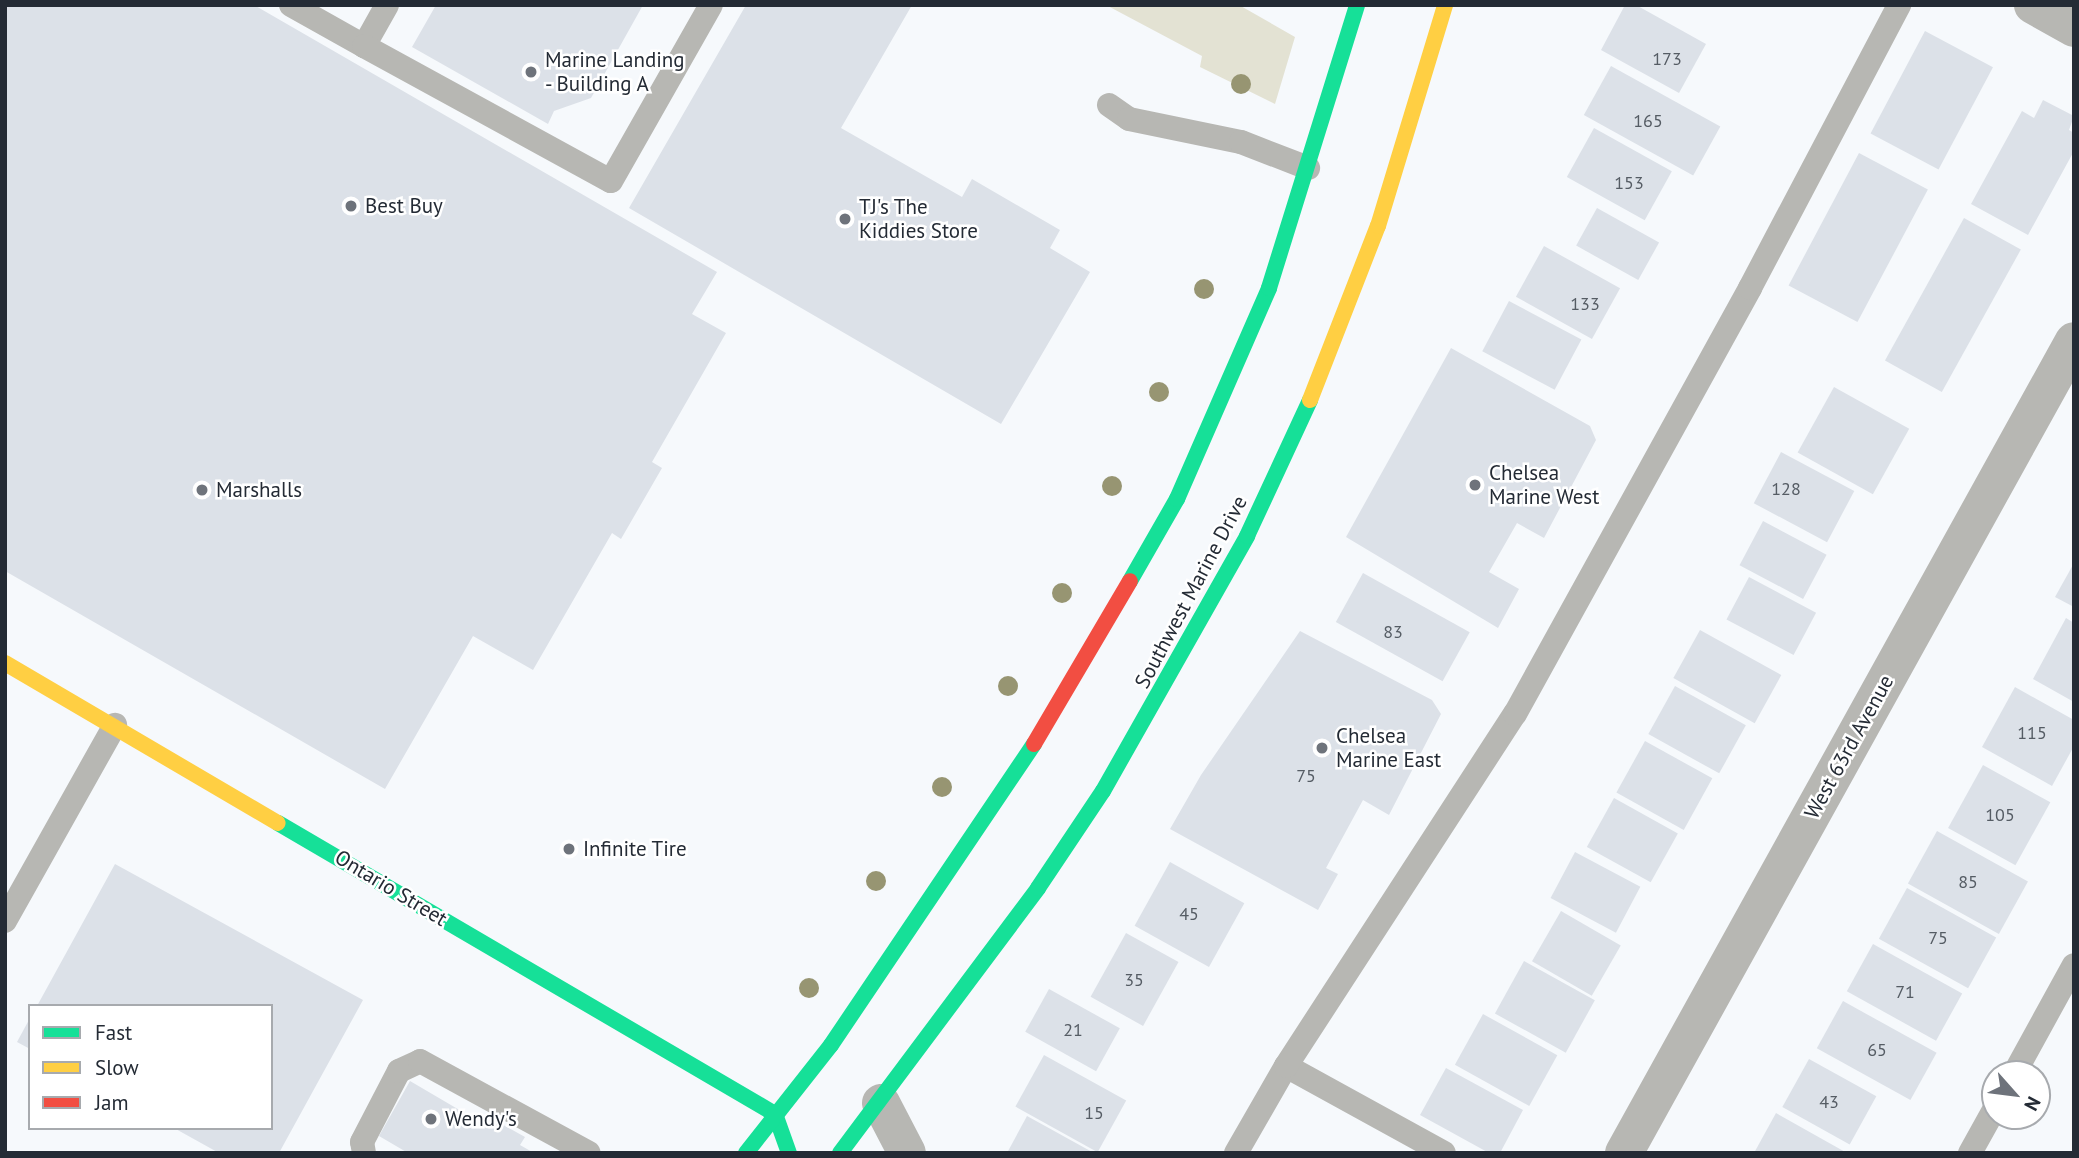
<!DOCTYPE html>
<style>
body{margin:0}
#map{position:relative;width:2079px;height:1158px;overflow:hidden;background:#f6f9fc;font-family:"PT Sans",sans-serif}
div>[style]{position:absolute}
.green>*{inset:0;background:#e3e2d3}
.building>*{inset:0;background:#dce1e8;transform-origin:0 0}
.lane>*{height:24px;margin:-12px;padding:0 12px;transform-origin:12px;border-radius:12px;background:#b7b7b3}
.street>*{height:38px;margin:-19px;padding:0 19px;transform-origin:19px;border-radius:19px;background:#b7b7b3}
.fast>*{height:16px;margin:-8px;padding:0 8px;transform-origin:8px;border-radius:8px;background:#16e098}
.slow>*{height:16px;margin:-8px;padding:0 8px;transform-origin:8px;border-radius:8px;background:#ffcf43}
.jam>*{height:16px;margin:-8px;padding:0 8px;transform-origin:8px;border-radius:8px;background:#f24e42}
.trees>*{width:20px;height:20px;margin:-10px;border-radius:50%;background:#979572}
.dots>*{width:19px;height:19px;translate:-50% -50%;box-sizing:border-box;border:4px solid #fff;border-radius:50%}
span{translate:-50% -50%;white-space:nowrap;text-align:center;line-height:1.15;-webkit-text-stroke:5px #fff;paint-order:stroke}
.number-label{font-size:18px;color:#555c64}
.number-label span{-webkit-text-stroke-width:0}
.poi-label{font-size:21px;color:#242b35}
.left{translate:0 -50%;text-align:left}
.street-label{font-size:21px;color:#242b35}
.frame{position:absolute;inset:0;border:7px solid #242b35;pointer-events:none}
.legend{position:absolute;left:28px;top:1004px;width:245px;height:126px;box-sizing:border-box;background:#fff;border:2px solid #a7aaae;margin:0;padding:9px 12px;list-style:none;font-size:21px;color:#242b35}
.legend li{display:flex;align-items:center;gap:14px;height:35px}
.legend b{width:35px;border:2px solid #a7aaae}
.north{position:absolute;left:1981px;top:1060px;width:70px;height:70px;box-sizing:border-box;background:#fff;border:2px solid #a7aaae;border-radius:50%;rotate:118deg;font-size:19px;font-weight:700;line-height:28px;text-align:center;color:#242b35}
.north::after{content:'';display:block;margin:auto;width:24px;height:32px;background:#6e737b;clip-path:polygon(50% 0,100% 100%,50% 72%,0 100%)}
</style>
<div id="map">
<div class="green">
<i style="clip-path:polygon(1106px 5px,1239px 5px,1295px 37px,1275px 104px,1200px 67px,1202px 56px)"></i>
</div>
<div class="building">
<i style="clip-path:polygon(5px 5px,254px 5px,717px 272px,692px 314px,726px 333px,652px 462px,662px 468px,621px 539px,612px 533px,533px 670px,473px 636px,385px 789px,5px 571px)"></i>
<i style="clip-path:polygon(436px 5px,643px 5px,591px 98px,554px 111px,548px 124px,412px 47px)"></i>
<i style="clip-path:polygon(746px 5px,912px 5px,841px 128px,962px 197px,972px 179px,1060px 230px,1050px 248px,1090px 272px,1001px 424px,629px 208px)"></i>
<i style="clip-path:polygon(1625px 5px,1636px 5px,1706px 44px,1679px 93px,1601px 50px)"></i>
<i style="left:1925px;top:31px;width:77px;height:116px;rotate:28deg"></i>
<i style="left:1611px;top:66px;width:125px;height:56px;rotate:29deg"></i>
<i style="clip-path:polygon(2043px 100px,2074px 116px,2069px 130px,2074px 133px,2074px 151px,2028px 235px,1971px 204px,2022px 111px,2034px 118px)"></i>
<i style="left:1594px;top:128px;width:89px;height:56px;rotate:29deg"></i>
<i style="left:1859px;top:153px;width:78px;height:150px;rotate:28deg"></i>
<i style="left:1597px;top:208px;width:71px;height:43px;rotate:29deg"></i>
<i style="left:1964px;top:218px;width:65px;height:163px;rotate:29deg"></i>
<i style="left:1544px;top:246px;width:87px;height:58px;rotate:29deg"></i>
<i style="left:1509px;top:301px;width:82px;height:57px;rotate:28deg"></i>
<i style="clip-path:polygon(1451px 348px,1590px 426px,1596px 440px,1544px 538px,1517px 523px,1489px 572px,1519px 589px,1498px 628px,1346px 537px)"></i>
<i style="left:1834px;top:387px;width:86px;height:75px;rotate:29deg"></i>
<i style="left:1781px;top:452px;width:83px;height:58px;rotate:28deg"></i>
<i style="left:1763px;top:521px;width:72px;height:50px;rotate:28deg"></i>
<i style="clip-path:polygon(2074px 563px,2074px 607px,2055px 597px)"></i>
<i style="left:1363px;top:573px;width:122px;height:56px;rotate:29deg"></i>
<i style="left:1749px;top:577px;width:76px;height:48px;rotate:28deg"></i>
<i style="clip-path:polygon(2066px 618px,2074px 623px,2074px 702px,2033px 679px)"></i>
<i style="left:1700px;top:630px;width:93px;height:55px;rotate:29deg"></i>
<i style="clip-path:polygon(1300px 631px,1432px 700px,1441px 714px,1389px 815px,1363px 800px,1326px 868px,1338px 874px,1318px 910px,1170px 829px,1201px 775px)"></i>
<i style="left:1675px;top:686px;width:81px;height:55px;rotate:29deg"></i>
<i style="clip-path:polygon(2015px 687px,2074px 720px,2074px 746px,2052px 786px,1982px 747px)"></i>
<i style="left:1645px;top:741px;width:77px;height:59px;rotate:29deg"></i>
<i style="left:1983px;top:765px;width:77px;height:72px;rotate:29deg"></i>
<i style="left:1614px;top:798px;width:73px;height:56px;rotate:29deg"></i>
<i style="left:1937px;top:831px;width:104px;height:60px;rotate:29deg"></i>
<i style="left:1575px;top:852px;width:74px;height:52px;rotate:28deg"></i>
<i style="left:1170px;top:862px;width:85px;height:73px;rotate:29deg"></i>
<i style="clip-path:polygon(115px 864px,363px 1000px,279px 1153px,219px 1153px,174px 1128px,271px 1128px,271px 1006px,37px 1006px)"></i>
<i style="left:1907px;top:888px;width:102px;height:58px;rotate:29deg"></i>
<i style="left:1561px;top:911px;width:69px;height:58px;rotate:30deg"></i>
<i style="left:1126px;top:933px;width:60px;height:73px;rotate:29deg"></i>
<i style="left:1873px;top:944px;width:102px;height:54px;rotate:29deg"></i>
<i style="left:1524px;top:961px;width:81px;height:60px;rotate:29deg"></i>
<i style="left:1049px;top:989px;width:81px;height:49px;rotate:29deg"></i>
<i style="left:1843px;top:1001px;width:107px;height:54px;rotate:29deg"></i>
<i style="left:1483px;top:1014px;width:85px;height:58px;rotate:29deg"></i>
<i style="clip-path:polygon(30px 1018px,30px 1049px,17px 1042px)"></i>
<i style="left:1044px;top:1055px;width:94px;height:59px;rotate:29deg"></i>
<i style="left:1809px;top:1059px;width:77px;height:55px;rotate:29deg"></i>
<i style="clip-path:polygon(1446px 1068px,1523px 1110px,1500px 1153px,1489px 1153px,1420px 1115px)"></i>
<i style="clip-path:polygon(410px 1081px,485px 1125px,489px 1117px,525px 1137px,520px 1145px,534px 1153px,408px 1153px,379px 1136px)"></i>
<i style="clip-path:polygon(1776px 1113px,1847px 1153px,1754px 1153px)"></i>
<i style="clip-path:polygon(1027px 1116px,1094px 1153px,1007px 1153px)"></i>
</div>
<div class="lane">
<i style="left:291px;top:5px;width:84px;rotate:29.3deg"></i>
<i style="left:364px;top:46px;width:47px;rotate:-60.7deg"></i>
<i style="left:364px;top:46px;width:281px;rotate:28.7deg"></i>
<i style="left:611px;top:181px;width:202px;rotate:-60.4deg"></i>
<i style="left:1109px;top:105px;width:24px;rotate:35deg"></i>
<i style="left:1129px;top:119px;width:114px;rotate:11.6deg"></i>
<i style="left:1241px;top:142px;width:72px;rotate:21.2deg"></i>
<i style="left:5px;top:921px;width:225px;rotate:-60.7deg"></i>
<i style="left:1286px;top:1066px;width:180px;rotate:28.8deg"></i>
<i style="left:2014px;top:1074px;width:124px;rotate:-61.2deg"></i>
<i style="left:364px;top:1153px;width:11px;rotate:-100deg"></i>
<i style="left:362px;top:1142px;width:80px;rotate:-62.5deg"></i>
<i style="left:399px;top:1071px;width:23px;rotate:-25deg"></i>
<i style="left:420px;top:1061px;width:192px;rotate:28.6deg"></i>
<i style="left:1236px;top:1153px;width:100px;rotate:-60.1deg"></i>
<i style="left:1286px;top:1066px;width:420px;rotate:-57deg"></i>
<i style="left:1515px;top:714px;width:487px;rotate:-61.1deg"></i>
<i style="left:1750px;top:288px;width:320px;rotate:-62.2deg"></i>
<i style="left:1970px;top:1153px;width:51px;rotate:-60.9deg"></i>
</div>
<div class="street">
<i style="left:2033px;top:5px;width:47px;rotate:29.3deg"></i>
<i style="left:881px;top:1103px;width:56px;rotate:62.5deg"></i>
<i style="left:1624px;top:1153px;width:928px;rotate:-61.01deg"></i>
</div>
<div class="fast">
<i style="left:1130px;top:581px;width:95px;rotate:-60.2deg"></i>
<i style="left:1177px;top:499px;width:230px;rotate:-66.4deg"></i>
<i style="left:1269px;top:288px;width:296px;rotate:-72.7deg"></i>
<i style="left:278px;top:823px;width:576px;rotate:30.35deg"></i>
<i style="left:775px;top:1114px;width:41px;rotate:70.3deg"></i>
<i style="left:746px;top:1153px;width:137px;rotate:-51.8deg"></i>
<i style="left:831px;top:1045px;width:363px;rotate:-56deg"></i>
<i style="left:840px;top:1153px;width:331px;rotate:-53.2deg"></i>
<i style="left:1038px;top:888px;width:117px;rotate:-56.2deg"></i>
<i style="left:1103px;top:791px;width:293px;rotate:-60.5deg"></i>
<i style="left:1247px;top:536px;width:150px;rotate:-65.1deg"></i>
</div>
<div class="slow">
<i style="left:1310px;top:400px;width:187px;rotate:-68.7deg"></i>
<i style="left:1378px;top:226px;width:231px;rotate:-73.1deg"></i>
<i style="left:5px;top:663px;width:316px;rotate:30.4deg"></i>
</div>
<div class="jam">
<i style="left:1034px;top:744px;width:189px;rotate:-59.5deg"></i>
</div>
<div class="trees">
<i style="left:1241px;top:84px"></i>
<i style="left:1204px;top:289px"></i>
<i style="left:1159px;top:392px"></i>
<i style="left:1112px;top:486px"></i>
<i style="left:1062px;top:593px"></i>
<i style="left:1008px;top:686px"></i>
<i style="left:942px;top:787px"></i>
<i style="left:876px;top:881px"></i>
<i style="left:809px;top:988px"></i>
</div>
<div class="dots">
<i style="left:531px;top:72px;background:#6e737b"></i>
<i style="left:351px;top:206px;background:#6e737b"></i>
<i style="left:845px;top:219px;background:#6e737b"></i>
<i style="left:1475px;top:485px;background:#6e737b"></i>
<i style="left:202px;top:490px;background:#6e737b"></i>
<i style="left:1322px;top:748px;background:#6e737b"></i>
<i style="left:569px;top:849px;background:#6e737b"></i>
<i style="left:431px;top:1119px;background:#6e737b"></i>
</div>
<div class="number-label">
<span style="left:1667px;top:59px">173</span>
<span style="left:1648px;top:121px">165</span>
<span style="left:1629px;top:183px">153</span>
<span style="left:1585px;top:304px">133</span>
<span style="left:1786px;top:489px">128</span>
<span style="left:1393px;top:632px">83</span>
<span style="left:2032px;top:733px">115</span>
<span style="left:1306px;top:776px">75</span>
<span style="left:2000px;top:815px">105</span>
<span style="left:1968px;top:882px">85</span>
<span style="left:1189px;top:914px">45</span>
<span style="left:1938px;top:938px">75</span>
<span style="left:1134px;top:980px">35</span>
<span style="left:1905px;top:992px">71</span>
<span style="left:1073px;top:1030px">21</span>
<span style="left:1877px;top:1050px">65</span>
<span style="left:1829px;top:1102px">43</span>
<span style="left:1094px;top:1113px">15</span>
</div>
<div class="poi-label">
<span class="left" style="left:545px;top:72px">Marine Landing<br>- Building A</span>
<span class="left" style="left:365px;top:206px">Best Buy</span>
<span class="left" style="left:859px;top:219px">TJ's The<br>Kiddies Store</span>
<span class="left" style="left:1489px;top:485px">Chelsea<br>Marine West</span>
<span class="left" style="left:216px;top:490px">Marshalls</span>
<span class="left" style="left:1336px;top:748px">Chelsea<br>Marine East</span>
<span class="left" style="left:583px;top:849px">Infinite Tire</span>
<span class="left" style="left:445px;top:1119px">Wendy's</span>
</div>
<div class="street-label">
<span style="left:1191px;top:592px;rotate:-62deg">Southwest Marine Drive</span>
<span style="left:1849px;top:747px;rotate:-61deg">West 63rd Avenue</span>
<span style="left:391px;top:888px;rotate:31deg">Ontario Street</span>
</div>
<div class="frame"></div>
<ul class="legend">
<li><b style="height:9px;background:#16e098"></b>Fast</li>
<li><b style="height:9px;background:#ffcf43"></b>Slow</li>
<li><b style="height:9px;background:#f24e42"></b>Jam</li>
</ul>
<div class="north">N</div>
</div>
